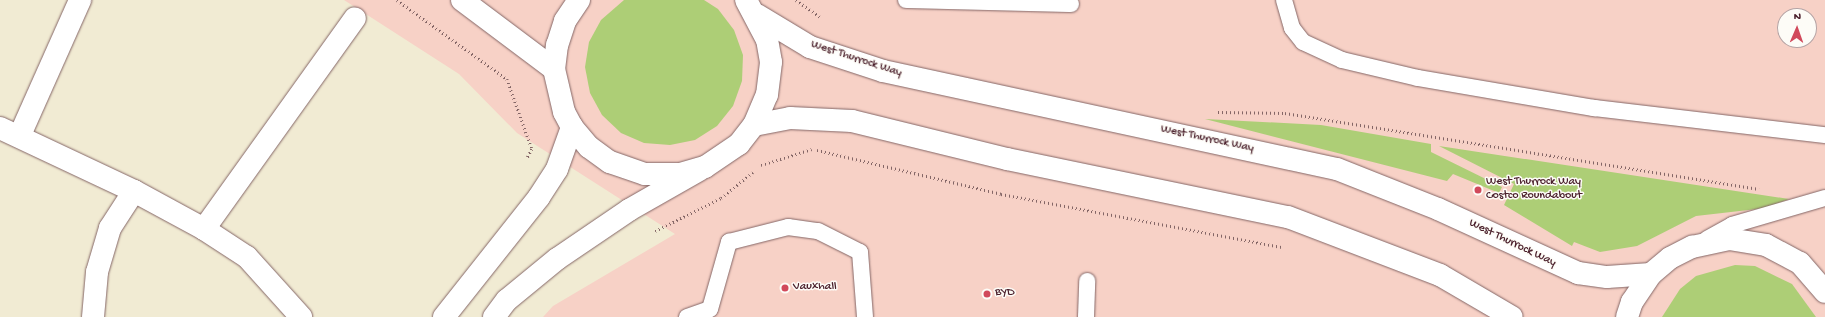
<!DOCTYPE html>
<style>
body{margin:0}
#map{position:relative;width:1825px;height:317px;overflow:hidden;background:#f1ebd3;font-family:"Gochi Hand",sans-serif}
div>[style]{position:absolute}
.built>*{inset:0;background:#f7d1c6}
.green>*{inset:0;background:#adce76}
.path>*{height:2.5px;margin-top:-1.25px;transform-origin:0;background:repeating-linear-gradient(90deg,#846666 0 1px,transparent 0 4px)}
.roads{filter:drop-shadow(0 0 1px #846666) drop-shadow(0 0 1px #846666)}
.service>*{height:16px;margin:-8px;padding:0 8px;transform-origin:8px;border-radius:8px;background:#fff}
.minor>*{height:22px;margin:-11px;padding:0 11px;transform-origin:11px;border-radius:11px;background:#fff}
.secondary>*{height:22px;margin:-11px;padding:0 11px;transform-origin:11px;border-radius:11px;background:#fff}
.dots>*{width:11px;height:11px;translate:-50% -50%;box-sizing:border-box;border:2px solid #fdfcf7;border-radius:50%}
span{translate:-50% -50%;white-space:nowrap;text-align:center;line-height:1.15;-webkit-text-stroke:3px #fdfcf7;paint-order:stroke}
.street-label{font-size:12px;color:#4a1f2b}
.poi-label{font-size:12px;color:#4a1f2b}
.left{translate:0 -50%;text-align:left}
.north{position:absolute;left:1777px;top:8px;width:40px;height:40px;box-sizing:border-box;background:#fdfcf7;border:1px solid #b5a4a5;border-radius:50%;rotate:2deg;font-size:11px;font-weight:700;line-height:16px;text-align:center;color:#4a1f2b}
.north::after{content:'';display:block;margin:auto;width:14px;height:18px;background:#d1495b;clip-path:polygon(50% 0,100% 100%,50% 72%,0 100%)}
</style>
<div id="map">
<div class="built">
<i style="clip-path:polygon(evenodd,344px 0,1825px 0,1825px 317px,543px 317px,553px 306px,675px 234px,517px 133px,459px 74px,344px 0,1785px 16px,1809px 16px,1809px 40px,1785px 40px,1785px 16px)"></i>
</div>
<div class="green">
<i style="clip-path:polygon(624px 0,704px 0,718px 9px,734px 30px,743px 55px,742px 81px,733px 106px,717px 126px,695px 140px,670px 145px,644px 143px,621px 133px,602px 115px,590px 93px,585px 67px,589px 42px,601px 20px)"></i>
<i style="clip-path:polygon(1205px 119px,1321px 125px,1431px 144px,1431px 152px,1502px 187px,1499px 193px,1453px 174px,1447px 181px)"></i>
<i style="clip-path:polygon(1439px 146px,1789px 199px,1766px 208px,1696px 216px,1637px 246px,1600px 252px,1574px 242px,1572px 246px,1504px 205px,1514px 184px)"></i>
<i style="clip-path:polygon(1735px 265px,1755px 266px,1792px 284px,1816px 317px,1662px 317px,1680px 289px,1696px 276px)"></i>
</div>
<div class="path">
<i style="left:397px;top:0;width:135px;rotate:35.7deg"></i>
<i style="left:507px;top:79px;width:74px;rotate:70.3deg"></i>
<i style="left:532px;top:149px;width:11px;rotate:117deg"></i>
<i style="left:796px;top:0;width:29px;rotate:35deg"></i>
<i style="left:1218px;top:112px;width:67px;rotate:0.9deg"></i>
<i style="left:1285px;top:113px;width:480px;rotate:9.1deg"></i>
<i style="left:817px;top:150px;width:189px;rotate:13.4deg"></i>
<i style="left:1001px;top:194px;width:285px;rotate:10.7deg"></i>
<i style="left:761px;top:165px;width:53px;rotate:-17.4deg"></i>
<i style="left:655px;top:231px;width:74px;rotate:-26.6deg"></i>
<i style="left:721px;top:198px;width:41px;rotate:-39.1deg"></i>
</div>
<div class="roads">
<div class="service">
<i style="left:906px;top:0;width:165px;rotate:1.4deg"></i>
<i style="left:1284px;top:0;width:29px;rotate:74deg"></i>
<i style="left:1292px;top:28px;width:18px;rotate:52deg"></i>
<i style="left:1303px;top:42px;width:43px;rotate:24.8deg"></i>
<i style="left:1342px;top:60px;width:78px;rotate:13.3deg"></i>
<i style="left:1418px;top:78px;width:179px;rotate:9.7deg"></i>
<i style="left:1594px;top:108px;width:233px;rotate:6.7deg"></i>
<i style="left:1707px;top:239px;width:29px;rotate:-29deg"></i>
<i style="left:1732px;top:225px;width:97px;rotate:-16.2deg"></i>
<i style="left:687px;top:317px;width:24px;rotate:-19deg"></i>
<i style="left:710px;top:309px;width:70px;rotate:-74.2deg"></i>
<i style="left:729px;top:242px;width:61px;rotate:-14.3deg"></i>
<i style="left:788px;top:227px;width:30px;rotate:8deg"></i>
<i style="left:818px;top:231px;width:47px;rotate:26.6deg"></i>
<i style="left:860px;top:252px;width:65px;rotate:85.6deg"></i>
<i style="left:1086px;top:317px;width:36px;rotate:-88deg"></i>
</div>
<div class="minor">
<i style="left:0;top:128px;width:148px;rotate:25.2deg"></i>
<i style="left:134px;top:191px;width:80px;rotate:28.5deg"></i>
<i style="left:204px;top:229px;width:51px;rotate:33.1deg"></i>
<i style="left:247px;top:257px;width:81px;rotate:48deg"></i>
<i style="left:20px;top:135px;width:148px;rotate:-66deg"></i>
<i style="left:204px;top:229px;width:259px;rotate:-54.4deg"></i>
<i style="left:93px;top:317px;width:45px;rotate:-84.9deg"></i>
<i style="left:97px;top:272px;width:46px;rotate:-73.5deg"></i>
<i style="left:110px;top:228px;width:44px;rotate:-57deg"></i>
<i style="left:444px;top:317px;width:153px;rotate:-51.6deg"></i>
<i style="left:539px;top:197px;width:33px;rotate:-57deg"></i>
<i style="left:557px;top:169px;width:45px;rotate:-70.3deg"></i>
<i style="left:494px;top:317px;width:21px;rotate:-53deg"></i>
<i style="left:507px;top:300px;width:65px;rotate:-39.4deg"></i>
<i style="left:557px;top:259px;width:87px;rotate:-34.2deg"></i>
<i style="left:629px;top:210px;width:81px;rotate:-29.7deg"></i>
</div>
<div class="secondary">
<i style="left:462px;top:0;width:115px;rotate:36.9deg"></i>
<i style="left:579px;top:0;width:25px;rotate:124deg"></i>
<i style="left:565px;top:21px;width:25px;rotate:108deg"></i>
<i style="left:557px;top:45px;width:24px;rotate:97deg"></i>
<i style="left:554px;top:69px;width:44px;rotate:76.9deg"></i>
<i style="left:564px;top:112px;width:17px;rotate:62deg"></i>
<i style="left:572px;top:127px;width:26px;rotate:50deg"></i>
<i style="left:589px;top:147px;width:26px;rotate:36deg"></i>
<i style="left:610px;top:162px;width:37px;rotate:19deg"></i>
<i style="left:645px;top:174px;width:35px"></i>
<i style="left:680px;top:174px;width:26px;rotate:-16deg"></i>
<i style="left:705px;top:167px;width:41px;rotate:-34.1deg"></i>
<i style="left:739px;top:144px;width:24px;rotate:-52deg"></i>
<i style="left:754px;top:125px;width:33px;rotate:-67deg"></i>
<i style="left:767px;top:95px;width:33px;rotate:-83deg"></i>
<i style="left:771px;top:62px;width:22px;rotate:-100deg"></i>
<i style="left:767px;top:40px;width:45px;rotate:-117.7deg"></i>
<i style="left:757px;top:15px;width:62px;rotate:31.1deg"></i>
<i style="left:810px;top:47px;width:77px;rotate:18.2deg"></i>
<i style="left:883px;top:71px;width:464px;rotate:12.2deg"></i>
<i style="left:1337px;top:169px;width:109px;rotate:21.6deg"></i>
<i style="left:1438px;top:209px;width:154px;rotate:24.6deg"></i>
<i style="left:1578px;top:273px;width:29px;rotate:8deg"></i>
<i style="left:1607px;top:277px;width:44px;rotate:-3.9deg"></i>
<i style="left:754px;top:125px;width:37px;rotate:-11deg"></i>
<i style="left:790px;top:118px;width:62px;rotate:2.8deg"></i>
<i style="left:852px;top:121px;width:160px;rotate:13.8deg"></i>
<i style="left:1007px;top:159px;width:287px;rotate:11.7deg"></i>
<i style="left:1288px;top:217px;width:163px;rotate:20.9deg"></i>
<i style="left:1440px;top:275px;width:83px;rotate:30.3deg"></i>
<i style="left:1627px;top:317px;width:16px;rotate:-72deg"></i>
<i style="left:1632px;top:302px;width:34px;rotate:-56deg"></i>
<i style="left:1651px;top:274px;width:25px;rotate:-40deg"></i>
<i style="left:1670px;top:258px;width:25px;rotate:-27deg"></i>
<i style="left:1692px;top:247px;width:38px;rotate:-12deg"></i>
<i style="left:1729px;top:239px;width:37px;rotate:9deg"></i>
<i style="left:1766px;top:245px;width:38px;rotate:28deg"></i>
<i style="left:1800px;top:263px;width:38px;rotate:49deg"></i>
</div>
</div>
<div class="dots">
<i style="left:1478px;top:190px;background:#d1495b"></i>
<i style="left:785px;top:288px;background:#d1495b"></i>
<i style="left:987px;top:294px;background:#d1495b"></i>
</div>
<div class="street-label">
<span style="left:856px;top:60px;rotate:18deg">West Thurrock Way</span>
<span style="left:1207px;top:140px;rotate:12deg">West Thurrock Way</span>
<span style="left:1512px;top:244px;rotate:26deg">West Thurrock Way</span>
</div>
<div class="poi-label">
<span class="left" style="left:1486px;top:190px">West Thurrock Way<br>Costco Roundabout</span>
<span class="left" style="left:793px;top:288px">Vauxhall</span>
<span class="left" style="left:995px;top:294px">BYD</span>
</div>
<div class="north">N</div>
</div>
